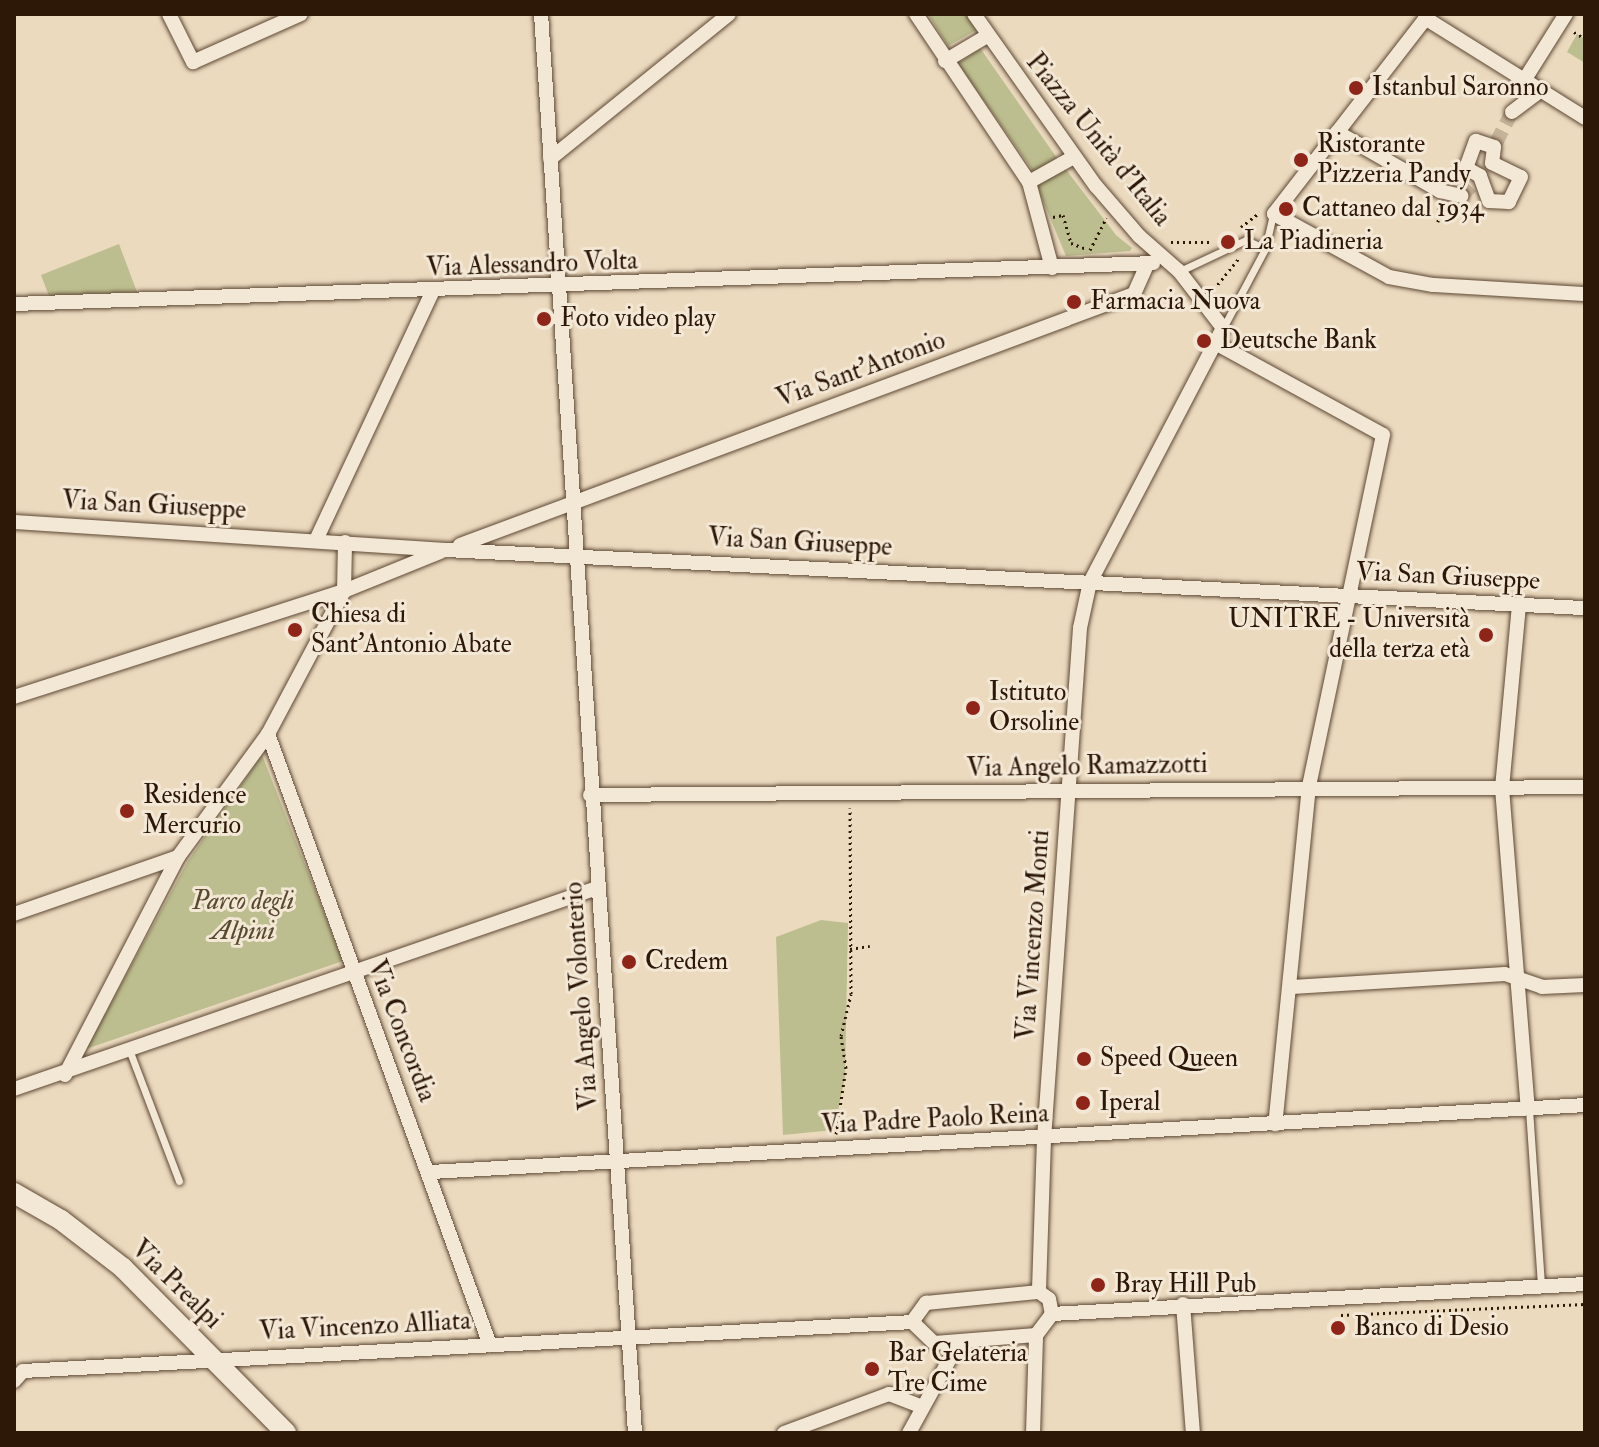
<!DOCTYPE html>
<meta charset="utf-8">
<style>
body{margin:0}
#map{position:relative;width:1599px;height:1447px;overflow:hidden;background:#ecdabf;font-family:"IM FELL Double Pica",serif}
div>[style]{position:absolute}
.green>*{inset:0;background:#bdbe8f;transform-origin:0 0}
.street-tunnel>*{height:14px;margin-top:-7px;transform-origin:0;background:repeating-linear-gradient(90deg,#c6b39a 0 14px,transparent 0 21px)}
.path>*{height:3px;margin-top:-1.5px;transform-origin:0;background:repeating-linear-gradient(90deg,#2d1706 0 2px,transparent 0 6px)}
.roads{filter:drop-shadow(0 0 2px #5d4834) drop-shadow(0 0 2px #5d4834)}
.lane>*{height:7px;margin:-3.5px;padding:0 3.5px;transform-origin:3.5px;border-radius:3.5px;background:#f3e7d5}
.street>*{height:14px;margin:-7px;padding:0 7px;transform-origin:7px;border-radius:7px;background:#f3e7d5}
.secondary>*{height:20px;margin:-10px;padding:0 10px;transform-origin:10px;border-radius:10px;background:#f3e7d5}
.dots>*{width:22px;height:22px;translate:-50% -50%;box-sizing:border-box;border:4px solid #f3e7d5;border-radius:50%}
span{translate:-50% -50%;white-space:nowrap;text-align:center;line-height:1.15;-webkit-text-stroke:6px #f3e7d5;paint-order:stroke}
.poi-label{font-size:26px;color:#2d1706}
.left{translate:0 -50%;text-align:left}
.right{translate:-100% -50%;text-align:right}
.street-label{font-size:26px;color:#2d1706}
.park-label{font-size:26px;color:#58492f;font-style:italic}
.frame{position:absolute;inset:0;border:16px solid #2d1706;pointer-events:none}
</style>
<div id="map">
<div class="green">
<i style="clip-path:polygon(928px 14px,969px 14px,978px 29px,948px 46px)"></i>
<i style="clip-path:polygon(1577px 34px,1585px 39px,1585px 63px,1567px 52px)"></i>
<i style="left:980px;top:48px;width:136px;height:27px;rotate:55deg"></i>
<i style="clip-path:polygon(1064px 167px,1116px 235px,1132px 248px,1130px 251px,1066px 256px,1036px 184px)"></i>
<i style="clip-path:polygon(119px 244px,137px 292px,49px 296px,41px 275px)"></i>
<i style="clip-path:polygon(262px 755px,343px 961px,86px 1049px,188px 861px)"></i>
<i style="clip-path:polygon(821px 920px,848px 923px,845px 1077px,834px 1130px,783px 1135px,776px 937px)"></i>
</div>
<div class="street-tunnel">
<i style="left:1496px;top:143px;width:35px;rotate:-63deg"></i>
<i style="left:1461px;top:196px;width:22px;rotate:-43deg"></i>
</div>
<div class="path">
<i style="left:1574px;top:32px;width:13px;rotate:32deg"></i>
<i style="left:1053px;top:217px;width:10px;rotate:-11deg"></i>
<i style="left:1063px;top:215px;width:29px;rotate:74deg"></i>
<i style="left:1071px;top:243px;width:17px;rotate:21deg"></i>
<i style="left:1438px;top:222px;width:15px;rotate:-86deg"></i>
<i style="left:1241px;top:227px;width:24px;rotate:-38deg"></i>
<i style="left:1171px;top:242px;width:38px"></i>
<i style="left:1090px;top:250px;width:36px;rotate:-63deg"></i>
<i style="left:1214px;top:289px;width:40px;rotate:-51deg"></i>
<i style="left:850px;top:949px;width:20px;rotate:-9deg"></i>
<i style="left:836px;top:1134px;width:67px;rotate:-81.4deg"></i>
<i style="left:846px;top:1068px;width:32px;rotate:-99deg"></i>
<i style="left:841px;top:1036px;width:43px;rotate:-76.6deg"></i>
<i style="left:851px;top:994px;width:186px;rotate:-90.3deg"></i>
<i style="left:1341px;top:1315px;width:244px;rotate:-2.6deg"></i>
</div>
<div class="roads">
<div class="lane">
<i style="left:1180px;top:271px;width:73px;rotate:-25.2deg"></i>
<i style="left:1246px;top:240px;width:21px;rotate:25deg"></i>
<i style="left:1223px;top:328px;width:89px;rotate:-62deg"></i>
<i style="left:1265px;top:249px;width:36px;rotate:-77deg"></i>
<i style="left:130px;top:1052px;width:138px;rotate:69.2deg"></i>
<i style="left:1529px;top:1109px;width:177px;rotate:86.1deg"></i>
</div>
<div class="street">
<i style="left:169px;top:14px;width:54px;rotate:63.4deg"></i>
<i style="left:193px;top:62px;width:118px;rotate:-24deg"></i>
<i style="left:541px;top:14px;width:1422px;rotate:86.21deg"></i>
<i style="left:916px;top:14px;width:202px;rotate:56.1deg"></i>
<i style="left:1029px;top:182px;width:89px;rotate:75deg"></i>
<i style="left:974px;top:14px;width:211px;rotate:54.7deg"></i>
<i style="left:1096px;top:186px;width:66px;rotate:49.3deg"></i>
<i style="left:1139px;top:236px;width:53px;rotate:41.2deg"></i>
<i style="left:1179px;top:271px;width:72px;rotate:52.3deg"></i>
<i style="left:1223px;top:328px;width:287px;rotate:117.6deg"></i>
<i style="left:1090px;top:582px;width:47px;rotate:102.3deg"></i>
<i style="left:1080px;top:628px;width:512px;rotate:94.03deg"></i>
<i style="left:1044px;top:1139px;width:153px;rotate:91.9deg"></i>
<i style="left:1429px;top:14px;width:253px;rotate:127.8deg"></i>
<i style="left:1274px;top:214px;width:131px;rotate:28.7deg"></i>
<i style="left:1389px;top:277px;width:45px;rotate:10.3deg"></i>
<i style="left:1433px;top:285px;width:152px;rotate:3.4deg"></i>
<i style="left:1425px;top:18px;width:189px;rotate:32deg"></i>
<i style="left:945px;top:61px;width:49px;rotate:-30.8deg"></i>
<i style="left:1525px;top:79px;width:77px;rotate:-57.8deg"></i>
<i style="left:1512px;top:112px;width:35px;rotate:-37deg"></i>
<i style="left:1337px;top:132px;width:119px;rotate:29.8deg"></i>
<i style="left:1440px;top:191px;width:22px;rotate:13deg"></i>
<i style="left:1476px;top:141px;width:19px;rotate:18deg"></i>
<i style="left:1494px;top:147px;width:16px;rotate:97deg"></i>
<i style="left:1492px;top:163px;width:32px;rotate:26deg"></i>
<i style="left:1521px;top:177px;width:28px;rotate:116deg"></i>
<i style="left:1509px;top:202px;width:20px;rotate:-177deg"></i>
<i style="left:1489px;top:201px;width:27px;rotate:-110deg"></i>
<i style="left:1480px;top:176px;width:16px;rotate:-150deg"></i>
<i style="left:1466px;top:168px;width:29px;rotate:-70deg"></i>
<i style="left:550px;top:159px;width:230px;rotate:-39deg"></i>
<i style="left:1029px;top:182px;width:51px;rotate:-29.1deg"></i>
<i style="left:14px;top:304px;width:1140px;rotate:-2.06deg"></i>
<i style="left:1217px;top:344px;width:189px;rotate:28.7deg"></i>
<i style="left:1383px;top:435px;width:359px;rotate:101.9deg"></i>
<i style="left:1309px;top:786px;width:340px;rotate:95.7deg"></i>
<i style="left:14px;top:522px;width:433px;rotate:3.7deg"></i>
<i style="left:446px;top:550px;width:1140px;rotate:2.92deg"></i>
<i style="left:317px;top:538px;width:272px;rotate:-64.9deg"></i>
<i style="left:460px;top:545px;width:719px;rotate:-20.43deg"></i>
<i style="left:1134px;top:294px;width:32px;rotate:-66deg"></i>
<i style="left:1519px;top:605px;width:184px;rotate:95.3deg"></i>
<i style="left:1502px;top:788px;width:321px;rotate:85.4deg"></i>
<i style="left:14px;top:697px;width:347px;rotate:-17.8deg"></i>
<i style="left:344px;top:591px;width:104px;rotate:-22.1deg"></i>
<i style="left:268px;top:734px;width:650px;rotate:70.03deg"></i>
<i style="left:590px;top:795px;width:995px;rotate:-0.46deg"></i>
<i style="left:14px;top:914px;width:174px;rotate:-19.2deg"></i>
<i style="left:1292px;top:987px;width:213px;rotate:-3.5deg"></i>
<i style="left:1505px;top:974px;width:39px;rotate:19deg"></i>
<i style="left:1542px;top:987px;width:43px;rotate:-2.7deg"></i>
<i style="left:65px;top:1075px;width:246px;rotate:-62.6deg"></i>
<i style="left:178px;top:857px;width:152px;rotate:-53.8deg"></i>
<i style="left:268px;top:734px;width:162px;rotate:-62deg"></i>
<i style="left:344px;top:591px;width:49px;rotate:-88.8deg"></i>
<i style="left:14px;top:1089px;width:617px;rotate:-19.02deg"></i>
<i style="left:431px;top:1172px;width:1156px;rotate:-3.32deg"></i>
<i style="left:1039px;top:1292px;width:12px;rotate:35deg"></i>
<i style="left:1049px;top:1299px;width:15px;rotate:79deg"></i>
<i style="left:1052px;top:1314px;width:26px;rotate:127deg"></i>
<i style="left:1036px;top:1335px;width:102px;rotate:175.5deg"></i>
<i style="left:934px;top:1343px;width:30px;rotate:-136deg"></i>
<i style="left:912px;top:1322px;width:24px;rotate:-54deg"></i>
<i style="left:926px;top:1303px;width:114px;rotate:-5.6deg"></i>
<i style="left:1183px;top:1304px;width:129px;rotate:85.6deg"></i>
<i style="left:1052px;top:1314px;width:534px;rotate:-3.22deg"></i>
<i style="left:14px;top:1381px;width:13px;rotate:-48deg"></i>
<i style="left:23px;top:1371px;width:890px;rotate:-3.15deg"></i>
<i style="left:784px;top:1433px;width:112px;rotate:-20.4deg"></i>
<i style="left:889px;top:1394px;width:34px;rotate:21deg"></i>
<i style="left:909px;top:1433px;width:102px;rotate:-61.2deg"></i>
<i style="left:1033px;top:1433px;width:98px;rotate:-88.2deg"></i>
</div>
<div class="secondary">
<i style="left:14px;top:1193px;width:54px;rotate:29.9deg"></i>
<i style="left:61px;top:1220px;width:78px;rotate:37.7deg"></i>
<i style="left:123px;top:1268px;width:232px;rotate:45.3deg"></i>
</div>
</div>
<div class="dots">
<i style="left:1356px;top:88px;background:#8f2418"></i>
<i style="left:1301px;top:160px;background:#8f2418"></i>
<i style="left:1286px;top:209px;background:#8f2418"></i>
<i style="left:1228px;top:242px;background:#8f2418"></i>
<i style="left:1074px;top:302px;background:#8f2418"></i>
<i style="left:544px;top:319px;background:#8f2418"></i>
<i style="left:1204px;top:341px;background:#8f2418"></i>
<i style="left:295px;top:630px;background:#8f2418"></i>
<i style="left:1486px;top:635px;background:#8f2418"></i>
<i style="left:973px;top:708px;background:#8f2418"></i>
<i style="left:127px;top:811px;background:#8f2418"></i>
<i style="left:629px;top:962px;background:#8f2418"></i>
<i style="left:1084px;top:1059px;background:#8f2418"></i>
<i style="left:1083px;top:1103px;background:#8f2418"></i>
<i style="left:1098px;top:1285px;background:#8f2418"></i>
<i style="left:1338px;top:1328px;background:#8f2418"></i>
<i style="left:872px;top:1369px;background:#8f2418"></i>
</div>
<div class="poi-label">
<span class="left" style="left:1372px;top:88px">Istanbul Saronno</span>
<span class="left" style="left:1317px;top:160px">Ristorante<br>Pizzeria Pandy</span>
<span class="left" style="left:1302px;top:209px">Cattaneo dal 1934</span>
<span class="left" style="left:1244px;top:242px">La Piadineria</span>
<span class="left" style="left:1090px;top:302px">Farmacia Nuova</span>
<span class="left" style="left:560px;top:319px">Foto video play</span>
<span class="left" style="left:1220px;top:341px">Deutsche Bank</span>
<span class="left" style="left:311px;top:630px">Chiesa di<br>Sant'Antonio Abate</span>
<span class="right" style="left:1470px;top:635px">UNITRE - Università<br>della terza età</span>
<span class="left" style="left:989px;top:708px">Istituto<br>Orsoline</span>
<span class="left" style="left:143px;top:811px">Residence<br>Mercurio</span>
<span class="left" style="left:645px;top:962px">Credem</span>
<span class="left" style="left:1100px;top:1059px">Speed Queen</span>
<span class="left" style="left:1099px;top:1103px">Iperal</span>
<span class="left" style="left:1114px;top:1285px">Bray Hill Pub</span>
<span class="left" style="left:1354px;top:1328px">Banco di Desio</span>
<span class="left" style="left:888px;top:1369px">Bar Gelateria<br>Tre Cime</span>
</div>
<div class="street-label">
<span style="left:1098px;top:140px;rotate:51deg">Piazza Unità d'Italia</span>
<span style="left:532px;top:265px;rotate:-2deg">Via Alessandro Volta</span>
<span style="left:861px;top:370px;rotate:-20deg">Via Sant'Antonio</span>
<span style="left:154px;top:506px;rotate:3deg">Via San Giuseppe</span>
<span style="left:800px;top:543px;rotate:3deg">Via San Giuseppe</span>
<span style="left:1448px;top:577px;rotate:3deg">Via San Giuseppe</span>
<span style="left:1087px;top:767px;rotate:-1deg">Via Angelo Ramazzotti</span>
<span style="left:1034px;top:935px;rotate:-86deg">Via Vincenzo Monti</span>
<span style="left:582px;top:996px;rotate:-94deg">Via Angelo Volonterio</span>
<span style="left:401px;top:1031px;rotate:69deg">Via Concordia</span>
<span style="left:935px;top:1120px;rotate:-3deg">Via Padre Paolo Reina</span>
<span style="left:176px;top:1285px;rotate:44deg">Via Prealpi</span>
<span style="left:365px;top:1327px;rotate:-3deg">Via Vincenzo Alliata</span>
</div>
<div class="park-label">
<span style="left:243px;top:917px">Parco degli<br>Alpini</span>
</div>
<div class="frame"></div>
</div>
